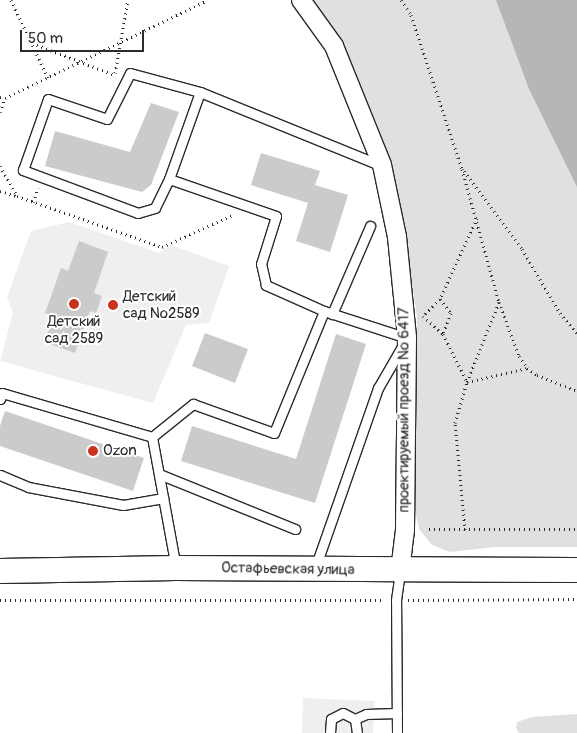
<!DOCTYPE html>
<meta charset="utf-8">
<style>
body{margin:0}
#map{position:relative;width:577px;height:733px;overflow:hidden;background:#fff;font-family:Pangolin,sans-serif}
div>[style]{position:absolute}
.built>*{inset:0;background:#efefef}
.green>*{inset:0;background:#e0e0e0}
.water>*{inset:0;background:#b6b6b6}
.building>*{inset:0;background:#cbcbcb}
.path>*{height:3px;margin-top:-1.5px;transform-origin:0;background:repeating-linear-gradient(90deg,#2b2b2b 0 1px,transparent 0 5px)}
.roads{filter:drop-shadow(1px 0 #2b2b2b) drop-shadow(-1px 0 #2b2b2b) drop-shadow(0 1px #2b2b2b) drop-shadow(0 -1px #2b2b2b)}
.lane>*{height:9px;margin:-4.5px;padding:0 4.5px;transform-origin:4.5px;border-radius:4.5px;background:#fff}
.street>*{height:18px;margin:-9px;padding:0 9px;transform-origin:9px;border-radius:9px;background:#fff}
.secondary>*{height:24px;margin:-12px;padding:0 12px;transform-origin:12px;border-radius:12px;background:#fff}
.dots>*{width:14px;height:14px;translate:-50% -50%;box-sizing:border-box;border:2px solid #fff;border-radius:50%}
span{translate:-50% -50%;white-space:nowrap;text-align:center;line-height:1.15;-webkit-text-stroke:4px #fff;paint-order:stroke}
.poi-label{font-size:15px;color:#2b2b2b}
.left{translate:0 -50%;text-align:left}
.street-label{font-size:15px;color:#2b2b2b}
.scale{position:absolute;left:20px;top:30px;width:124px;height:22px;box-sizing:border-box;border:2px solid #2b2b2b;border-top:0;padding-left:6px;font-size:15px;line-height:18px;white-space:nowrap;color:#2b2b2b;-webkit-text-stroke:4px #fff;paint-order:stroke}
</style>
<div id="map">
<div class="built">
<div style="clip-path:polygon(69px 222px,159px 253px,171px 245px,229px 266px,209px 323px,186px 325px,153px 403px,0 361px,13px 313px,7px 297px,31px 231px)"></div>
<div style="clip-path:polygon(303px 698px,375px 701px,373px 733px,302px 733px)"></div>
</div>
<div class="green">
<div style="clip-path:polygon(310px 0,577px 0,577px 547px,495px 547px,450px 552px,432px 545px,419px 529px,415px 510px,417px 317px,399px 196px,381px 134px,344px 49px)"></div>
<div style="clip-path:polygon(577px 714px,577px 733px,519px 733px,516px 728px,517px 722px,532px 717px)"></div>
</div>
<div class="water">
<div style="clip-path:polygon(496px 0,577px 0,577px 187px,529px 89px)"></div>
</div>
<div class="building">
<div style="clip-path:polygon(151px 103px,179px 112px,151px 185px,142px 192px,45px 166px,55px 131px,130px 152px)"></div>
<div style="clip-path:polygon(261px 153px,320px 171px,315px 185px,348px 195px,330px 252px,296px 241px,308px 203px,251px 185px)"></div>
<div style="clip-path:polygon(79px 241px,108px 252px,94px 293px,102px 296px,96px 313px,90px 311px,75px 353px,44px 342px,54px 316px,45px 313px,61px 268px,68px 271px)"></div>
<div style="clip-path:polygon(205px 333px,248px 349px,235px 383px,192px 366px)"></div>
<div style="clip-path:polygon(336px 334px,366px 344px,315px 503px,181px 461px,192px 426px,296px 459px)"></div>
<div style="clip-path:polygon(5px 411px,144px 458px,133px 491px,0 446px,0 426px)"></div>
</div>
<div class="path">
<div style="left:11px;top:0;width:86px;rotate:64.6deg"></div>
<div style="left:401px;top:0;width:18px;rotate:56deg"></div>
<div style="left:411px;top:15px;width:162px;rotate:71.7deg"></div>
<div style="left:462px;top:169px;width:138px;rotate:74.5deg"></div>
<div style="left:499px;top:302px;width:58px;rotate:69.7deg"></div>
<div style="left:519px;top:356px;width:14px;rotate:56deg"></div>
<div style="left:527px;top:368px;width:12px;rotate:35deg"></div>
<div style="left:537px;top:375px;width:43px;rotate:21.8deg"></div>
<div style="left:32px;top:43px;width:89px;rotate:21.1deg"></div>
<div style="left:115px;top:73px;width:74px;rotate:-79.9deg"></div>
<div style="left:0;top:97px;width:5px;rotate:11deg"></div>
<div style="left:5px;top:98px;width:225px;rotate:-25.8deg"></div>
<div style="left:0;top:112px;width:15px;rotate:-70deg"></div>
<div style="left:0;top:166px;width:34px;rotate:60deg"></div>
<div style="left:17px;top:196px;width:154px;rotate:19.4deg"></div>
<div style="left:162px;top:247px;width:78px;rotate:-24.3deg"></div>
<div style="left:464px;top:171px;width:97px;rotate:53.4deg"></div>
<div style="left:522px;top:249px;width:74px;rotate:59.3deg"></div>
<div style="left:560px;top:313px;width:26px;rotate:50deg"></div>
<div style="left:0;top:191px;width:17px;rotate:17deg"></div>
<div style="left:33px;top:202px;width:15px;rotate:-70deg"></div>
<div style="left:477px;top:218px;width:89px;rotate:114.6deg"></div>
<div style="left:440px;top:299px;width:24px;rotate:135deg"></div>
<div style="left:423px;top:316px;width:27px;rotate:42deg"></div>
<div style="left:443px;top:334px;width:54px;rotate:63.4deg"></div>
<div style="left:467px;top:382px;width:62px;rotate:-13.1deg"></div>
<div style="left:440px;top:299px;width:18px;rotate:52deg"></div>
<div style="left:451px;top:313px;width:22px;rotate:111deg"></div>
<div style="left:429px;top:529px;width:148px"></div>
<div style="left:465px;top:530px;width:107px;rotate:-95.3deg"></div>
<div style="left:455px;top:423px;width:43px;rotate:-73.7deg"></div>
<div style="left:467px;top:382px;width:86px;rotate:-68.2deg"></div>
<div style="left:0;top:600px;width:384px"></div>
<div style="left:408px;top:600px;width:169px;rotate:-0.3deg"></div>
</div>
<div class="roads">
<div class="lane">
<div style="left:169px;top:179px;width:32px;rotate:116deg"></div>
<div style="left:155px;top:208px;width:18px;rotate:164deg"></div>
<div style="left:138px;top:213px;width:123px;rotate:-159.5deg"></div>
<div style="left:23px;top:170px;width:75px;rotate:-70.6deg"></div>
<div style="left:48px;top:99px;width:62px;rotate:18.7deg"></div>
<div style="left:107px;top:119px;width:51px;rotate:-63.4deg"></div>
<div style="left:130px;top:73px;width:73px;rotate:15.2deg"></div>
<div style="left:324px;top:311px;width:64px;rotate:-155.9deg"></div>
<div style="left:266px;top:285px;width:22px;rotate:-103deg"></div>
<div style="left:261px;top:264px;width:50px;rotate:-72.6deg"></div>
<div style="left:276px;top:216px;width:113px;rotate:-160.9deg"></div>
<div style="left:169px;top:179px;width:92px;rotate:-70.4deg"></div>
<div style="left:200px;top:92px;width:194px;rotate:22.1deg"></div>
<div style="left:332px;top:314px;width:96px;rotate:-66.6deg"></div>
<div style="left:0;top:399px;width:6px;rotate:-72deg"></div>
<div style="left:2px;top:393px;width:156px;rotate:16.3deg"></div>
<div style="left:152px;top:437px;width:133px;rotate:79.6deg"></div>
<div style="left:152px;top:437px;width:53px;rotate:-38.8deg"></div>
<div style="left:193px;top:404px;width:86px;rotate:19.7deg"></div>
<div style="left:274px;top:433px;width:132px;rotate:-67.7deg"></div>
<div style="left:324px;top:311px;width:87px;rotate:18deg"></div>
<div style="left:407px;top:338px;width:58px;rotate:120.1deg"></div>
<div style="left:378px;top:388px;width:191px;rotate:109.3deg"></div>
<div style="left:159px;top:474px;width:147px;rotate:22deg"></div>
<div style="left:0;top:475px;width:30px;rotate:23deg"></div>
<div style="left:28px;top:487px;width:97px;rotate:10.7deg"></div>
<div style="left:123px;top:505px;width:41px;rotate:-9.9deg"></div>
<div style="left:355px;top:719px;width:12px;rotate:-24deg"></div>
<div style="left:366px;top:714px;width:31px;rotate:-2deg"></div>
<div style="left:330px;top:733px;width:14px;rotate:-86deg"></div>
<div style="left:331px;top:719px;width:13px;rotate:-27deg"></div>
<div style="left:343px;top:713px;width:13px;rotate:27deg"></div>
<div style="left:355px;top:719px;width:14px;rotate:82deg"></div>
<div style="left:397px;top:733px;width:133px;rotate:-90.4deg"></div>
<div style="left:396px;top:600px;width:29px;rotate:-82deg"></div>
</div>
<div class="street">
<div style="left:301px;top:0;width:57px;rotate:54.3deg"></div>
<div style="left:334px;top:46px;width:128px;rotate:68deg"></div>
<div style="left:382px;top:165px;width:74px;rotate:78.2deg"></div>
<div style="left:397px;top:237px;width:101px;rotate:84.3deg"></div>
<div style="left:407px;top:338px;width:192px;rotate:90.6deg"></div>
<div style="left:405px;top:530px;width:41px;rotate:97deg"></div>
</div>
<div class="secondary">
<div style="left:0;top:571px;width:176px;rotate:-1deg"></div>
<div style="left:176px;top:568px;width:401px;rotate:0.3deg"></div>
</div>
</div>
<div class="dots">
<div style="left:74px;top:304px;background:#c8321e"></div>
<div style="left:113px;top:305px;background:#c8321e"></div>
<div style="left:93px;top:451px;background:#c8321e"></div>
</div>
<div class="poi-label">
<span class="left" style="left:123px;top:305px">Детский<br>сад №2589</span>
<span style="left:74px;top:330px">Детский<br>сад 2589</span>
<span class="left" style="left:103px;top:451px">Ozon</span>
</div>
<div class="street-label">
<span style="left:404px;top:410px;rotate:-90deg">проектируемый проезд № 6417</span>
<span style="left:288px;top:569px;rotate:1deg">Остафьевская улица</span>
</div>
<div class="scale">50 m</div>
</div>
